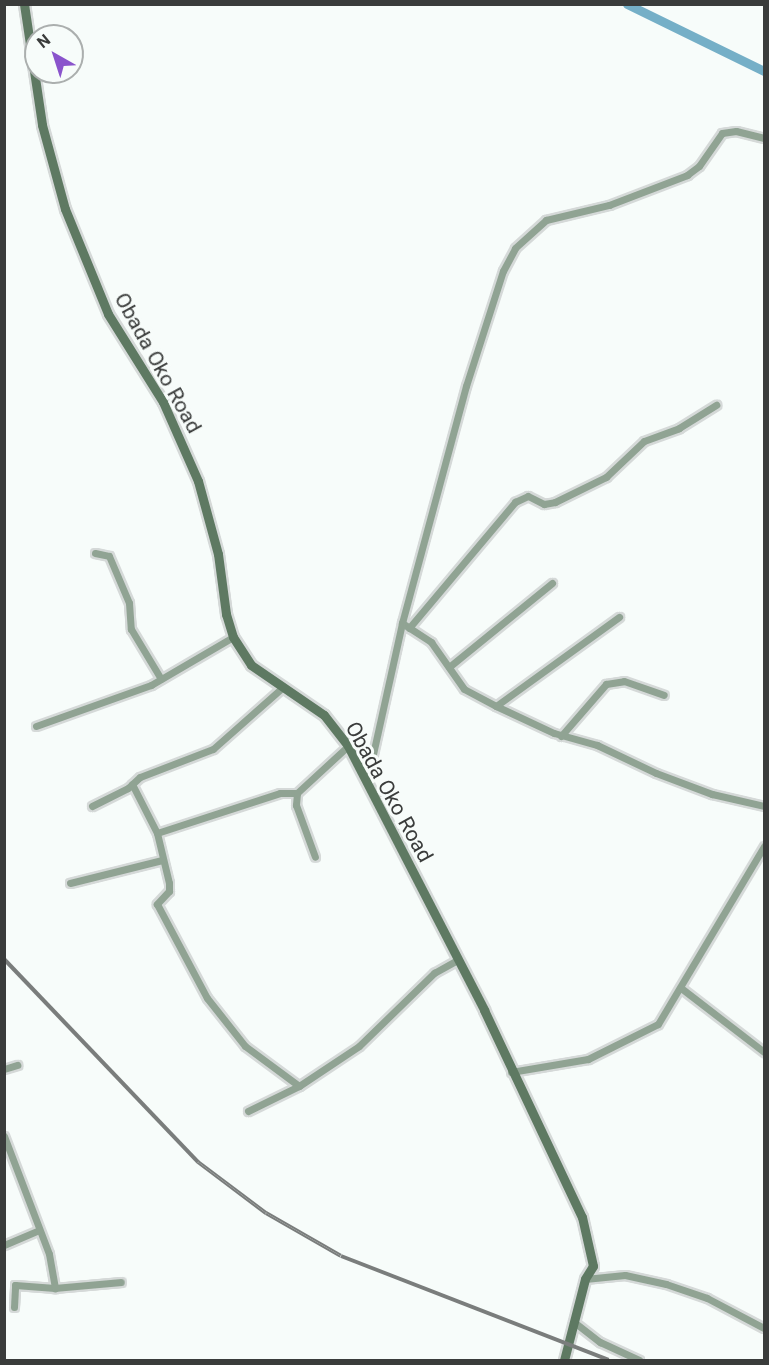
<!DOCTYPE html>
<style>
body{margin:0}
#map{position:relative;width:769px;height:1365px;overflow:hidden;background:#f7fcfa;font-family:Roboto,sans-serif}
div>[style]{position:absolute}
.river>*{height:9px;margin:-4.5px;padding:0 4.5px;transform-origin:4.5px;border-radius:4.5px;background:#75afc7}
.roads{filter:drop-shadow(2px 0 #d5d9d8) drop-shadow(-2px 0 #d5d9d8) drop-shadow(0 2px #d5d9d8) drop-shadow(0 -2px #d5d9d8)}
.minor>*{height:7px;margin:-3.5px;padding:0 3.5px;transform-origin:3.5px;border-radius:3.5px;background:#90a393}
.secondary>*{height:9px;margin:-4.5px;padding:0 4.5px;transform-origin:4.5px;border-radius:4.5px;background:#5e7962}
.rail>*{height:4px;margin-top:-2px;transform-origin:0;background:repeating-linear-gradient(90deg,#f7fcfa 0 4.5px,#7a7d7c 0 9px);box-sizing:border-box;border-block:2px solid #7a7d7c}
span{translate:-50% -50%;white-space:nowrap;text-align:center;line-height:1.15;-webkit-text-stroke:6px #f7fcfa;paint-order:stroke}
.street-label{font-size:21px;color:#3a3c3b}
.frame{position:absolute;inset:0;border:6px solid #3a3c3b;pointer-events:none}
.north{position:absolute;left:24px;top:24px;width:60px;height:60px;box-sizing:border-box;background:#f7fcfa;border:2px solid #abafae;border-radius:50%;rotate:321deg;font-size:16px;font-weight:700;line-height:24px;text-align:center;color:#3a3c3b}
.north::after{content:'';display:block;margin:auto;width:21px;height:27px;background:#8a54cc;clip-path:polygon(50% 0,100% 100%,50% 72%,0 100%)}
</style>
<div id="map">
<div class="river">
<div style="left:627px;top:4px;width:153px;rotate:26.1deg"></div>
</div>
<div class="roads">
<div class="minor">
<div style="left:95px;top:553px;width:14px;rotate:12deg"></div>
<div style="left:109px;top:556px;width:51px;rotate:66.9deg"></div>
<div style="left:129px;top:603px;width:26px;rotate:86deg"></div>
<div style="left:131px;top:629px;width:58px;rotate:59deg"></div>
<div style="left:402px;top:623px;width:35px;rotate:33deg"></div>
<div style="left:431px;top:642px;width:57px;rotate:54.9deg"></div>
<div style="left:464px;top:689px;width:36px;rotate:28deg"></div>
<div style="left:496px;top:706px;width:64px;rotate:25deg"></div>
<div style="left:554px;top:733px;width:45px;rotate:15.6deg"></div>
<div style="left:597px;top:745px;width:65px;rotate:25.4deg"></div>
<div style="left:656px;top:773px;width:60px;rotate:20.6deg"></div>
<div style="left:712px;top:794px;width:53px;rotate:13deg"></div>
<div style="left:409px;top:628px;width:165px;rotate:-49.9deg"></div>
<div style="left:515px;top:502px;width:14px;rotate:-25deg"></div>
<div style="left:528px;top:496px;width:18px;rotate:27deg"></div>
<div style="left:544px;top:504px;width:11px;rotate:-10deg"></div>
<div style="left:555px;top:502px;width:57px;rotate:-26.1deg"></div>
<div style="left:606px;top:477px;width:52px;rotate:-43.5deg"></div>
<div style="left:644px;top:441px;width:37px;rotate:-20deg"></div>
<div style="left:679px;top:428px;width:44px;rotate:-31.9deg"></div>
<div style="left:449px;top:667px;width:133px;rotate:-39.2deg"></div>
<div style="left:496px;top:706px;width:152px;rotate:-35.9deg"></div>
<div style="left:36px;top:726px;width:122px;rotate:-19.6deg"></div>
<div style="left:151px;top:685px;width:95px;rotate:-30.3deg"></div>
<div style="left:561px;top:736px;width:69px;rotate:-49.1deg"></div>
<div style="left:606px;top:684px;width:18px;rotate:-9deg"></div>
<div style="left:624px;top:681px;width:42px;rotate:19.3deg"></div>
<div style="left:367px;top:781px;width:162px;rotate:-77.5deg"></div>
<div style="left:402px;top:623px;width:245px;rotate:-74.9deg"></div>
<div style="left:466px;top:386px;width:121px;rotate:-72.2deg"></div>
<div style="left:503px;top:271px;width:26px;rotate:-62deg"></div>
<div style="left:515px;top:248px;width:42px;rotate:-42.1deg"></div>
<div style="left:546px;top:220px;width:65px;rotate:-13.4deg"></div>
<div style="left:609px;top:205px;width:84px;rotate:-21deg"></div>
<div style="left:687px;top:175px;width:15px;rotate:-37deg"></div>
<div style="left:699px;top:166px;width:40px;rotate:-55.1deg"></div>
<div style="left:722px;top:133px;width:14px;rotate:-8deg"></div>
<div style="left:736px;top:131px;width:29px;rotate:14deg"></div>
<div style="left:132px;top:784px;width:55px;rotate:63deg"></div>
<div style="left:157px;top:833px;width:51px;rotate:76.5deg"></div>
<div style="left:169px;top:883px;width:8px;rotate:90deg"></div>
<div style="left:169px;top:891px;width:18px;rotate:133deg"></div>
<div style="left:157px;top:904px;width:106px;rotate:62deg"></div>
<div style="left:207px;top:998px;width:61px;rotate:51.6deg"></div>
<div style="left:245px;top:1046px;width:67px;rotate:36.5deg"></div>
<div style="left:297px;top:793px;width:12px;rotate:95deg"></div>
<div style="left:296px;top:805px;width:55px;rotate:69.9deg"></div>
<div style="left:92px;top:806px;width:40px;rotate:-26.6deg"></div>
<div style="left:128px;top:788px;width:16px;rotate:-43deg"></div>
<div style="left:140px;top:777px;width:78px;rotate:-21deg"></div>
<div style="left:213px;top:749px;width:94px;rotate:-41.5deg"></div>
<div style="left:157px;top:833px;width:129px;rotate:-18deg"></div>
<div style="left:280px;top:793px;width:17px"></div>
<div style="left:297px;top:793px;width:69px;rotate:-42.7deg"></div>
<div style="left:70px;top:883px;width:95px;rotate:-14deg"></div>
<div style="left:681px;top:988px;width:105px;rotate:37.6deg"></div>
<div style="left:4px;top:1069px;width:14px;rotate:-17deg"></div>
<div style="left:511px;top:1072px;width:78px;rotate:-9.6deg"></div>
<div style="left:588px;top:1059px;width:78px;rotate:-26.6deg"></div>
<div style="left:658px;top:1024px;width:207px;rotate:-59.2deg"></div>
<div style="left:248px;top:1111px;width:57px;rotate:-26.1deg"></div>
<div style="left:299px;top:1086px;width:72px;rotate:-33.7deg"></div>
<div style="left:359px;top:1046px;width:105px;rotate:-44.2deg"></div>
<div style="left:434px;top:973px;width:26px;rotate:-29deg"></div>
<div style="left:4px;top:1136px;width:126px;rotate:69.1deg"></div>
<div style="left:49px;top:1254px;width:35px;rotate:80deg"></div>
<div style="left:4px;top:1245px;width:38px;rotate:-23deg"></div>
<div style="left:585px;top:1279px;width:40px;rotate:-5.7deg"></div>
<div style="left:625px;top:1275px;width:42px;rotate:12.4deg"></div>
<div style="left:666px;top:1284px;width:43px;rotate:18.9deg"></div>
<div style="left:707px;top:1298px;width:64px;rotate:27.8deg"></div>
<div style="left:14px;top:1307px;width:22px;rotate:-87deg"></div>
<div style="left:15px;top:1285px;width:40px;rotate:4.3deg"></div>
<div style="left:55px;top:1288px;width:66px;rotate:-5.2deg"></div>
<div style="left:574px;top:1322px;width:33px;rotate:38deg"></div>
<div style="left:600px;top:1342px;width:43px;rotate:24.8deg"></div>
</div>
<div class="secondary">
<div style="left:24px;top:4px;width:122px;rotate:81.5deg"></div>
<div style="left:42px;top:125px;width:87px;rotate:74.7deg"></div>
<div style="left:65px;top:209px;width:113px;rotate:67.7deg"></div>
<div style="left:108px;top:314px;width:104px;rotate:58deg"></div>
<div style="left:163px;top:402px;width:86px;rotate:66.1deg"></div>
<div style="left:198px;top:481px;width:76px;rotate:74.7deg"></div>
<div style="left:218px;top:554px;width:61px;rotate:82.4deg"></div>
<div style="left:226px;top:614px;width:24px;rotate:73deg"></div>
<div style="left:233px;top:637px;width:33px;rotate:57deg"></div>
<div style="left:251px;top:665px;width:88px;rotate:34.4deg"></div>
<div style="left:324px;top:715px;width:39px;rotate:52deg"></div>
<div style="left:348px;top:746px;width:297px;rotate:62.7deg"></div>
<div style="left:484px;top:1010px;width:229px;rotate:64.7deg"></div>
<div style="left:582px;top:1217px;width:50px;rotate:77.3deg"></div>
<div style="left:593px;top:1266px;width:15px;rotate:122deg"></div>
<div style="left:585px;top:1279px;width:84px;rotate:104.5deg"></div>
</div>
</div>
<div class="rail">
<div style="left:4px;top:959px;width:281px;rotate:46.3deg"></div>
<div style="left:198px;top:1162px;width:85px;rotate:36.9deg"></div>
<div style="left:266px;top:1213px;width:86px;rotate:29.8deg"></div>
<div style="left:341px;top:1256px;width:287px;rotate:21.2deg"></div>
</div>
<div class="street-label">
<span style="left:158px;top:363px;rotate:61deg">Obada Oko Road</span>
<span style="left:389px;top:792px;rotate:61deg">Obada Oko Road</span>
</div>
<div class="frame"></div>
<div class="north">N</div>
</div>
